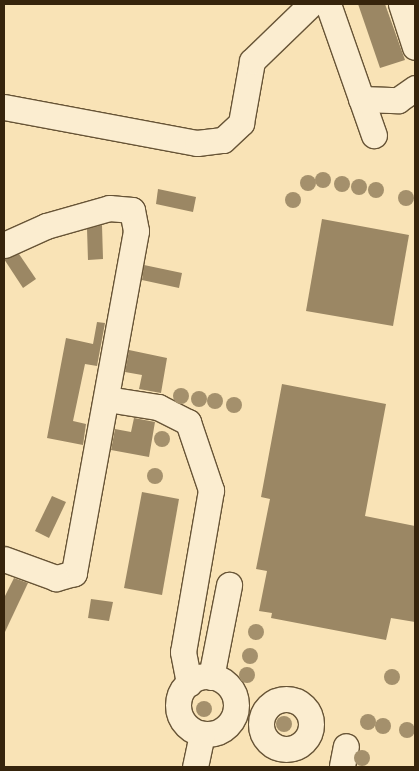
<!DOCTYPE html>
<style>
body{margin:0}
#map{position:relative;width:419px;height:771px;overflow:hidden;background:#f9e3b6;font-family:"Libre Caslon Text",serif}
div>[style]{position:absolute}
.building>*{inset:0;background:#9b8764}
.roads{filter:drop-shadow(1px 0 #675436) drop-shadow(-1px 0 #675436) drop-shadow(0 1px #675436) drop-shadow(0 -1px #675436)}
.minor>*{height:25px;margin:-12.5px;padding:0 12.5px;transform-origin:12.5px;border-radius:12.5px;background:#fbedd0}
.minor>.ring{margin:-12.5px;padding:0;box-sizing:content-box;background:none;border:25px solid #fbedd0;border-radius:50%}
.trees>*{width:16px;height:16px;margin:-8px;border-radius:50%;background:#a4906c}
span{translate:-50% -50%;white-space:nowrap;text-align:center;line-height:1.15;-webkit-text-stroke:5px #fbedd0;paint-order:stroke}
.frame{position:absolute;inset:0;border:5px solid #36240c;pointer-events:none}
</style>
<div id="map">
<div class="building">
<div style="clip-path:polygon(358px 4px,385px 4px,405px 60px,380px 68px)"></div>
<div style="clip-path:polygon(158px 189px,196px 197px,193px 212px,156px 204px)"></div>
<div style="clip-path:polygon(322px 219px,409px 235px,393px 326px,306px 311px)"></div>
<div style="clip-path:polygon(102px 225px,103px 259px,88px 260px,87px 229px)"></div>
<div style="clip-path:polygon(19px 254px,36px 279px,23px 288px,4px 259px)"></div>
<div style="clip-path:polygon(144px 265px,182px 273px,179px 288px,142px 280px)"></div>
<div style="clip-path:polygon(97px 322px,105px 323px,97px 366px,85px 364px,73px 421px,86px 424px,83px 445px,47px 438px,66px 338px,93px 344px)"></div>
<div style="clip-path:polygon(129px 350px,167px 358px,161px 393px,139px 389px,142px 375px,125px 372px)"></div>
<div style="clip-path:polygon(282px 384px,386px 404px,365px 516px,415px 526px,415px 622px,391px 618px,386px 640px,271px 618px,272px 613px,259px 611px,267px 571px,256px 569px,270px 499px,261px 497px)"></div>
<div style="clip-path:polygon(134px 418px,155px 422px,149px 457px,111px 450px,115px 429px,131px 432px)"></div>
<div style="clip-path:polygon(142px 492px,179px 499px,162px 595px,124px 588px)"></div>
<div style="clip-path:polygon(52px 496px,66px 502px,49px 538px,35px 531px)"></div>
<div style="clip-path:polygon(14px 578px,28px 583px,4px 634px,4px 598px)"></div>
<div style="clip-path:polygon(91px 599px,113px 602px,109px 621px,88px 618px)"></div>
</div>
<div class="roads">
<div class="minor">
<div style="left:328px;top:4px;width:139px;rotate:70.7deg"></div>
<div style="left:401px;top:4px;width:45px;rotate:72deg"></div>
<div style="left:361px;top:99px;width:37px;rotate:2deg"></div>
<div style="left:398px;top:100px;width:21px;rotate:-35deg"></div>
<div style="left:4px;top:107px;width:196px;rotate:10.6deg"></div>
<div style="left:197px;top:143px;width:26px;rotate:-7deg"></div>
<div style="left:223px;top:140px;width:25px;rotate:-43deg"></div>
<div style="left:241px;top:123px;width:63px;rotate:-79.9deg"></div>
<div style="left:252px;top:61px;width:82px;rotate:-44deg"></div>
<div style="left:4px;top:245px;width:46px;rotate:-24.3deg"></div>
<div style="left:46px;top:226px;width:66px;rotate:-15.9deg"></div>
<div style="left:109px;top:208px;width:23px;rotate:5deg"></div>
<div style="left:132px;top:210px;width:21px;rotate:79deg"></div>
<div style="left:136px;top:231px;width:348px;rotate:100.3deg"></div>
<div style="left:74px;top:573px;width:19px;rotate:164deg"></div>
<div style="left:56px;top:578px;width:55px;rotate:-159.9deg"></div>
<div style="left:107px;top:399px;width:52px;rotate:8.9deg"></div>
<div style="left:158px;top:407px;width:34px;rotate:27deg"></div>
<div style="left:188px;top:422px;width:72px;rotate:71.3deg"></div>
<div style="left:211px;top:490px;width:164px;rotate:99.8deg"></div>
<div style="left:183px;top:652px;width:32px;rotate:79deg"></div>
<div class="ring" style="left:178px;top:676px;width:33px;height:33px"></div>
<div style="left:211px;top:677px;width:94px;rotate:-78.9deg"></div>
<div class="ring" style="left:261px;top:699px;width:25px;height:25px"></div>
<div style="left:342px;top:766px;width:20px;rotate:-79deg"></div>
<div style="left:195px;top:767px;width:34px;rotate:-78deg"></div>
</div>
</div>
<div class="trees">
<div style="left:323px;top:180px"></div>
<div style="left:308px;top:183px"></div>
<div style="left:342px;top:184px"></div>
<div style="left:359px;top:187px"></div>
<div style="left:376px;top:190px"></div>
<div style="left:406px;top:198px"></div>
<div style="left:293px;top:200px"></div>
<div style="left:181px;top:396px"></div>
<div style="left:199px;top:399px"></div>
<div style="left:215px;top:401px"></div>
<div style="left:234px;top:405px"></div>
<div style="left:162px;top:439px"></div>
<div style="left:155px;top:476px"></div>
<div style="left:256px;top:632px"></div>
<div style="left:250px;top:656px"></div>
<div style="left:247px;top:675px"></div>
<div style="left:392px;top:677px"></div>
<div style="left:204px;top:709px"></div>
<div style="left:368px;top:722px"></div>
<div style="left:284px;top:724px"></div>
<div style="left:383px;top:726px"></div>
<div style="left:407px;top:730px"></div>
<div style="left:362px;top:758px"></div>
</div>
<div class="frame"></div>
</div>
